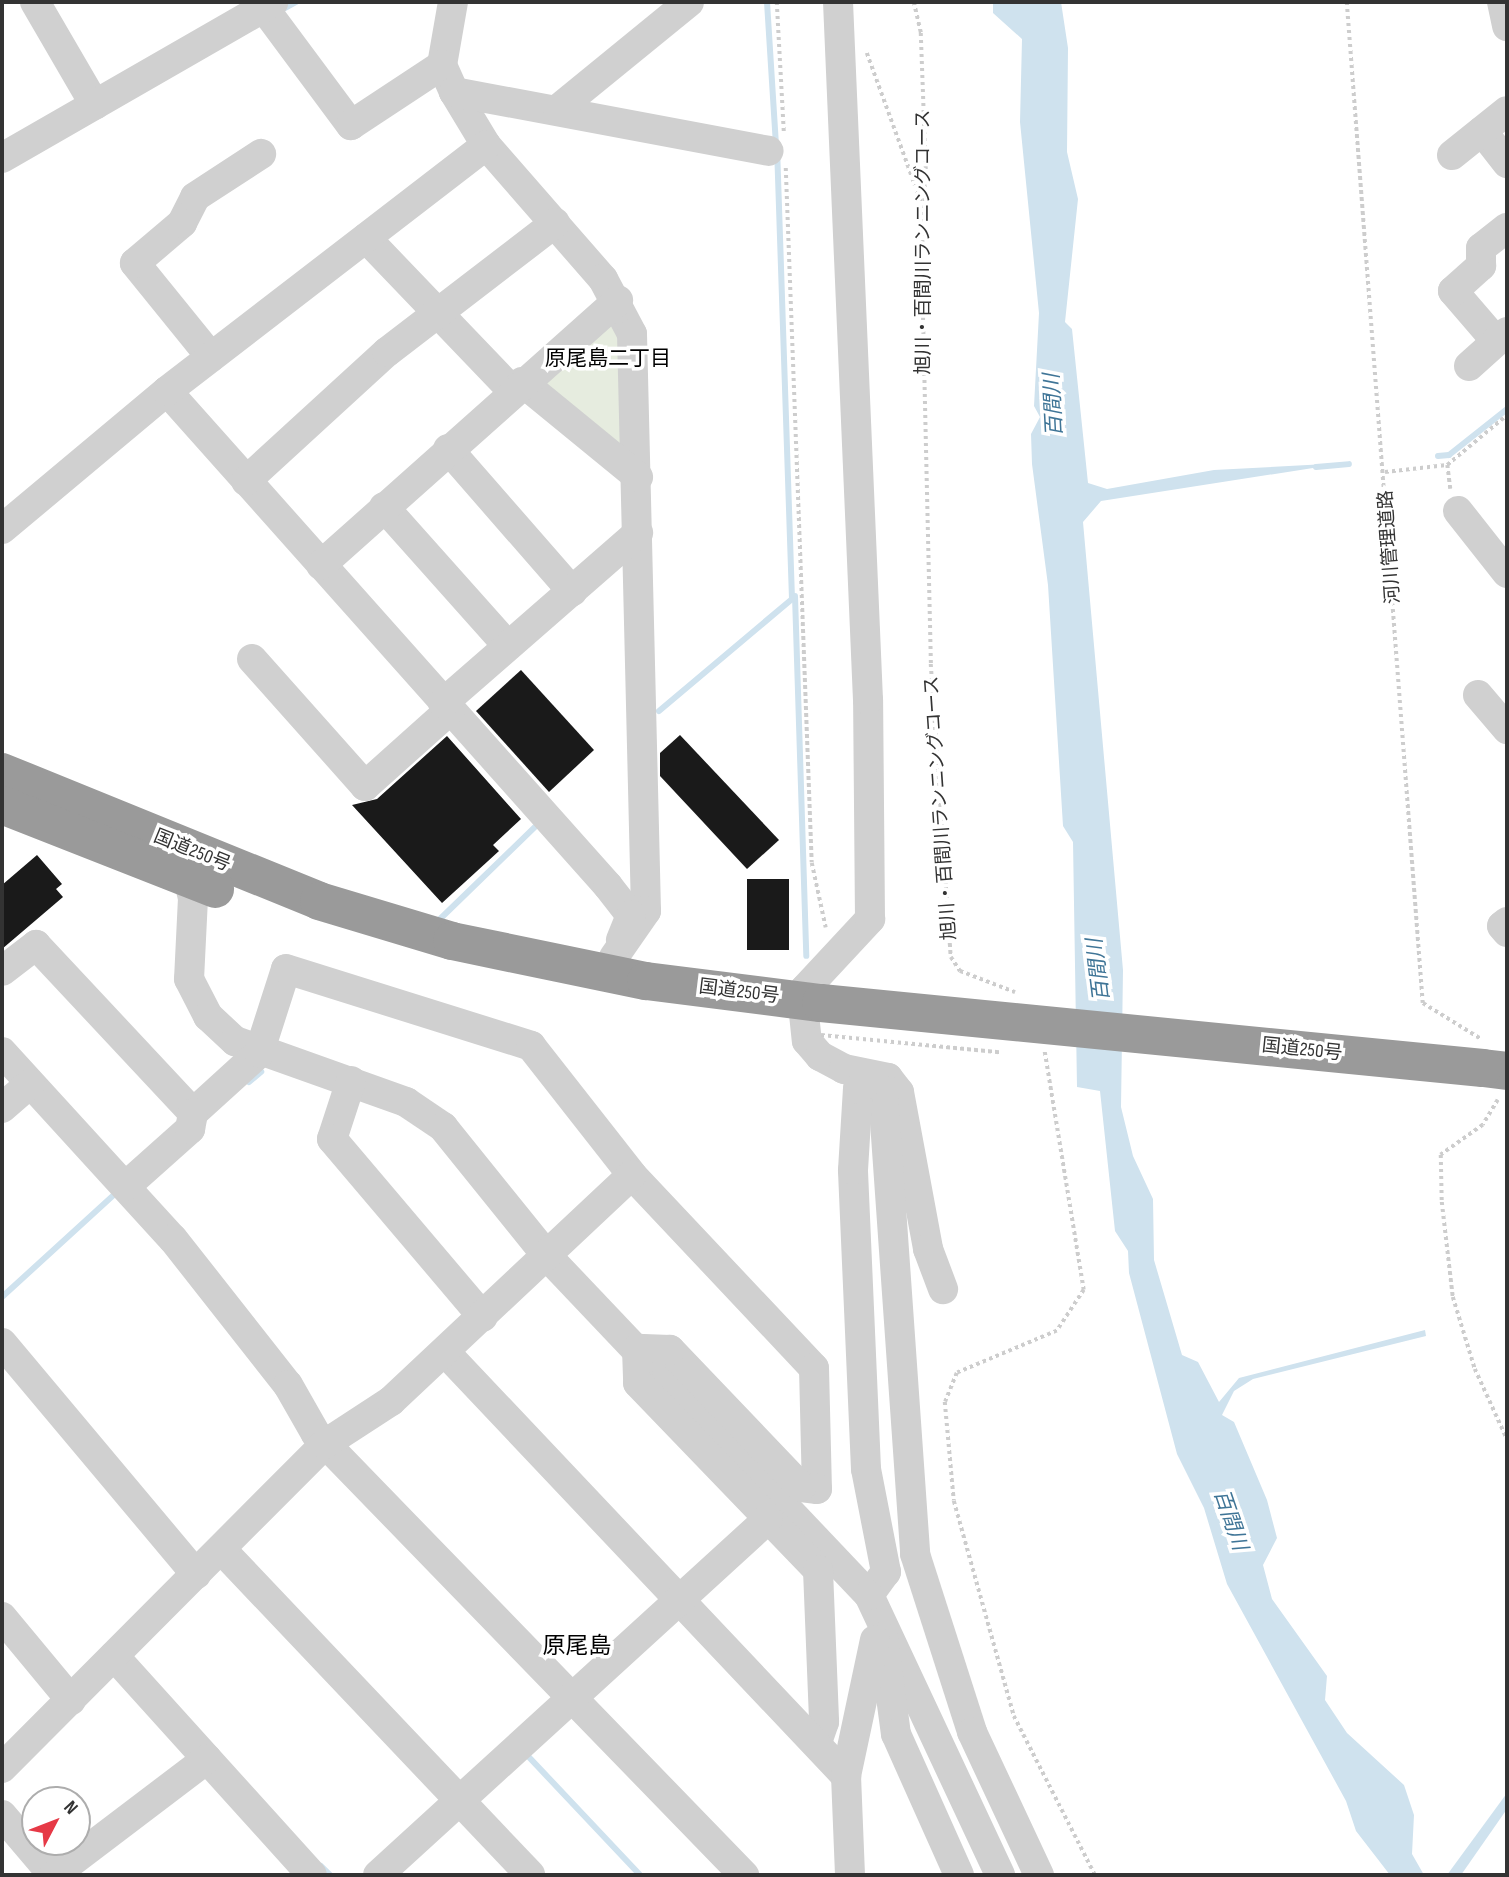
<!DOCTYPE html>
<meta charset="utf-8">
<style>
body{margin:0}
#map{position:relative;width:1509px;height:1877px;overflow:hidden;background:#fff;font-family:"Sofia Sans Condensed","Noto Sans JP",sans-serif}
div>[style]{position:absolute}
.green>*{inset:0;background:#e6ecdf}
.water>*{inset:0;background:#cfe2ee}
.stream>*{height:6px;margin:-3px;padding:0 3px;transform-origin:3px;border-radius:3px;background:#cfe2ee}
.building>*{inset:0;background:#1a1a1a}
.path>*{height:3.5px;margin-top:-1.75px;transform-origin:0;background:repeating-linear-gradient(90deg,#cdcdcd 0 3.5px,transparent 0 7px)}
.minor>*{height:30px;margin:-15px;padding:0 15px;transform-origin:15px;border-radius:15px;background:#d0d0d0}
.highway>*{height:38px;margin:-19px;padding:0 19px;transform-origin:19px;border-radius:19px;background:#9a9a9a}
.path-bridge>*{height:3.5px;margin-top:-1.75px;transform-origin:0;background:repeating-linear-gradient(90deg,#cdcdcd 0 3.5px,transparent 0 7px)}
.highway-bridge>*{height:38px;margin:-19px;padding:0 19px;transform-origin:19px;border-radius:19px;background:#9a9a9a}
span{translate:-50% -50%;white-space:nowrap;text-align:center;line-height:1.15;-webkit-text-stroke:7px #fff;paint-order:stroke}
.street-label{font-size:19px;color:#333}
.neighbourhood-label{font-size:21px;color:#000}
.water-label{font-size:21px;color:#3f7597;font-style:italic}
.quarter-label{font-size:23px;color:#000}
.frame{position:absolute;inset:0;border:4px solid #333;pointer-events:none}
.north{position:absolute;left:21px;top:1786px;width:70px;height:70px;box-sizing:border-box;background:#fff;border:2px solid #adadad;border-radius:50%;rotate:48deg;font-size:19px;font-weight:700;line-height:28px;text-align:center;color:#333}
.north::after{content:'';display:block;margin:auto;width:24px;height:32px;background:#e63946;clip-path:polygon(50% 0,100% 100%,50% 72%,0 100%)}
</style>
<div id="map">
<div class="green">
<div style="clip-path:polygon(615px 311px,628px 450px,541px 388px)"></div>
</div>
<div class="water">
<div style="clip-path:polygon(993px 2px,1061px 2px,1068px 48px,1067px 152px,1078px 199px,1065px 322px,1072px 329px,1088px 483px,1107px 489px,1214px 470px,1345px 463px,1101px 501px,1083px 522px,1123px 970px,1121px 1107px,1133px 1156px,1153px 1199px,1154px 1260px,1182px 1355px,1198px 1362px,1219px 1402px,1239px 1378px,1425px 1330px,1426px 1336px,1253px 1379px,1234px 1391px,1222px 1415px,1234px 1422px,1267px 1500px,1277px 1538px,1263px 1565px,1272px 1599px,1327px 1676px,1325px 1700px,1347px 1733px,1404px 1785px,1414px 1815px,1412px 1854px,1424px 1875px,1390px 1875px,1356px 1831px,1346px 1801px,1227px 1584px,1204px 1508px,1177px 1454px,1129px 1273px,1128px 1251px,1115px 1231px,1100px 1091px,1077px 1087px,1073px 842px,1063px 826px,1048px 585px,1032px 464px,1031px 434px,1040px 417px,1034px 406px,1039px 313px,1020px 122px,1022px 39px,993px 13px)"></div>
<div style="clip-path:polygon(1507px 1793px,1507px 1809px,1461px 1875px,1447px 1875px)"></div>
</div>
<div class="stream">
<div style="left:767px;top:2px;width:143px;rotate:86.4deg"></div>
<div style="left:283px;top:9px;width:15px;rotate:-28deg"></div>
<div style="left:1438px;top:456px;width:11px;rotate:-5deg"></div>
<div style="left:1449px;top:455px;width:74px;rotate:-38.4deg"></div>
<div style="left:1316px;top:467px;width:33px;rotate:-5deg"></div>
<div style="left:795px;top:596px;width:360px;rotate:88.2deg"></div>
<div style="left:659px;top:711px;width:174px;rotate:-40.1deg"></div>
<div style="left:792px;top:599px;width:443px;rotate:-91.9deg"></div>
<div style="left:440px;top:919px;width:138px;rotate:-44.1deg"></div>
<div style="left:249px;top:1082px;width:16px;rotate:-40deg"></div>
<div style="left:2px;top:1297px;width:157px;rotate:-42.4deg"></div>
<div style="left:526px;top:1754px;width:166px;rotate:46.7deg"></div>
<div style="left:321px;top:1866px;width:13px;rotate:45deg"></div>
</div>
<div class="building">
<div style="clip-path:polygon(521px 670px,594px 750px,549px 792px,476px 711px)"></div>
<div style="clip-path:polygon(680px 735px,779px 840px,747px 869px,660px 776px,660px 753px)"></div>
<div style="clip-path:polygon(447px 736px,521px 819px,493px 845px,499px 851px,442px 903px,352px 805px,377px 799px)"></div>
<div style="clip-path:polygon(37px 855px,62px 884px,56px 889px,63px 897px,2px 949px,2px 885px)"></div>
<div style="clip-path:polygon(747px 879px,789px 879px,789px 950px,747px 950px)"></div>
</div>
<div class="path">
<div style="left:777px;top:2px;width:130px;rotate:86.9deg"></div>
<div style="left:914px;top:2px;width:32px;rotate:77deg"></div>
<div style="left:921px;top:33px;width:137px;rotate:87.9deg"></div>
<div style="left:926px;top:170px;width:91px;rotate:92.5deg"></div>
<div style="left:922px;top:261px;width:403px;rotate:88.7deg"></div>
<div style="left:931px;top:664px;width:294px;rotate:86.1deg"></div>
<div style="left:951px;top:957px;width:17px;rotate:57deg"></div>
<div style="left:960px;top:971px;width:59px;rotate:20.9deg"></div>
<div style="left:1347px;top:2px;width:1004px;rotate:85.66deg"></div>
<div style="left:1423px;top:1003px;width:68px;rotate:31.8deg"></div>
<div style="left:867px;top:53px;width:167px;rotate:70deg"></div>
<div style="left:786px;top:168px;width:695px;rotate:87.86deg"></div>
<div style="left:812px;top:863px;width:66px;rotate:77.8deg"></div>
<div style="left:1385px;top:472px;width:62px;rotate:-6.4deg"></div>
<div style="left:1450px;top:489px;width:24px;rotate:-97deg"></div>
<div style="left:1447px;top:465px;width:78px;rotate:-39.8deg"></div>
<div style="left:1045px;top:1052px;width:241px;rotate:80.7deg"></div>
<div style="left:1084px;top:1290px;width:49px;rotate:123.4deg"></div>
<div style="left:1057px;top:1331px;width:108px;rotate:157.2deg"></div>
<div style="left:957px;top:1373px;width:31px;rotate:112deg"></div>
<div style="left:945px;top:1402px;width:99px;rotate:84.8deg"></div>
<div style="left:954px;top:1501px;width:223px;rotate:74.4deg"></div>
<div style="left:1014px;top:1716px;width:178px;rotate:63deg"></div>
<div style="left:1498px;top:1100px;width:29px;rotate:121deg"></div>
<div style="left:1483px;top:1125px;width:52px;rotate:144.5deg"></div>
<div style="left:1441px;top:1155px;width:47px;rotate:88.8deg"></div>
<div style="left:1442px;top:1202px;width:96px;rotate:83.4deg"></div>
<div style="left:1453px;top:1297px;width:75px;rotate:73deg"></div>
<div style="left:1475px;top:1369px;width:77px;rotate:65.4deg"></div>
</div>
<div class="minor">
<div style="left:35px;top:2px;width:119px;rotate:59.8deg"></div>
<div style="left:453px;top:2px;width:64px;rotate:99.9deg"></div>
<div style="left:442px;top:65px;width:30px;rotate:66deg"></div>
<div style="left:454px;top:92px;width:62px;rotate:58.9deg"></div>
<div style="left:486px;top:145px;width:178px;rotate:48.9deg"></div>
<div style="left:603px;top:279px;width:62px;rotate:62.2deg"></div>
<div style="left:632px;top:334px;width:577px;rotate:88.61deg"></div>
<div style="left:646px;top:911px;width:56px;rotate:124.8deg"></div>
<div style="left:1502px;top:2px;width:25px;rotate:78deg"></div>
<div style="left:264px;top:8px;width:146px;rotate:53.4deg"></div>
<div style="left:351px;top:125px;width:109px;rotate:-33.4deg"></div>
<div style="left:454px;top:92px;width:320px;rotate:10.6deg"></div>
<div style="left:558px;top:109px;width:169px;rotate:-39.2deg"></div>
<div style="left:1482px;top:131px;width:41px;rotate:52deg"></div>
<div style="left:1452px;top:155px;width:70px;rotate:-38.7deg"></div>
<div style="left:2px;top:158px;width:313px;rotate:-29.9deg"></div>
<div style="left:366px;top:238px;width:211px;rotate:46.2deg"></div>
<div style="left:1496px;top:341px;width:66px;rotate:-130.7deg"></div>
<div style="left:1453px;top:291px;width:38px;rotate:-42deg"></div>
<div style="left:1481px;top:266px;width:18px;rotate:-90deg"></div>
<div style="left:1481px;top:248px;width:33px;rotate:-38deg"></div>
<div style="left:211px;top:357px;width:121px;rotate:-129deg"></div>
<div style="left:135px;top:263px;width:62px;rotate:-40.4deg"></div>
<div style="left:182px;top:223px;width:29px;rotate:-63deg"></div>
<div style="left:195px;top:197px;width:79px;rotate:-33.1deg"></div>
<div style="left:1469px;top:366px;width:51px;rotate:-41.8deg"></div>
<div style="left:522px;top:382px;width:150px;rotate:39.3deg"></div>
<div style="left:167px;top:391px;width:663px;rotate:48.3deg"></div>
<div style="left:608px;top:886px;width:37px;rotate:52deg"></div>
<div style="left:631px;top:915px;width:27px;rotate:112deg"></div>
<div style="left:448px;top:449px;width:189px;rotate:48.9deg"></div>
<div style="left:246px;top:481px;width:191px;rotate:-42.5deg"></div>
<div style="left:387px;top:352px;width:212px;rotate:-37.5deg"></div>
<div style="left:384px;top:507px;width:186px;rotate:48.3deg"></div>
<div style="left:1458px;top:511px;width:79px;rotate:51.7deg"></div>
<div style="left:2px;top:529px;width:215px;rotate:-39.9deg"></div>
<div style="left:167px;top:391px;width:403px;rotate:-37.6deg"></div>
<div style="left:321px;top:565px;width:398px;rotate:-41.7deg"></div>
<div style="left:252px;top:659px;width:170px;rotate:48.3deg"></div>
<div style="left:365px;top:786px;width:114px;rotate:-41.8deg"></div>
<div style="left:1478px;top:695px;width:45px;rotate:49.5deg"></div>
<div style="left:443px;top:703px;width:259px;rotate:-41.1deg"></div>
<div style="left:188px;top:878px;width:21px;rotate:76deg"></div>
<div style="left:193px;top:898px;width:81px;rotate:92.8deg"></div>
<div style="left:189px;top:979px;width:42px;rotate:62.8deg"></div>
<div style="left:208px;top:1016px;width:37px;rotate:43deg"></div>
<div style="left:235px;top:1041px;width:182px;rotate:19.6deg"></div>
<div style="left:406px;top:1102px;width:45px;rotate:34deg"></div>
<div style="left:443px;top:1127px;width:167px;rotate:51.1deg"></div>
<div style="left:548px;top:1257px;width:466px;rotate:46.5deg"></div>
<div style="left:869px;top:1595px;width:309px;rotate:64.9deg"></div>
<div style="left:1507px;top:922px;width:6px;rotate:141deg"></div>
<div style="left:1502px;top:926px;width:8px;rotate:50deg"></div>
<div style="left:2px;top:971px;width:43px;rotate:-37.4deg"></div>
<div style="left:36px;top:945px;width:230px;rotate:46.9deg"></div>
<div style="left:193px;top:1113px;width:89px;rotate:-42.3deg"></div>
<div style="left:259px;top:1053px;width:88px;rotate:-72.2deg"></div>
<div style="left:286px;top:969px;width:257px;rotate:17.4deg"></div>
<div style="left:531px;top:1046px;width:164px;rotate:51.9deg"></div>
<div style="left:632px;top:1175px;width:265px;rotate:46.7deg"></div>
<div style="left:814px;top:1368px;width:121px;rotate:88.6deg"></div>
<div style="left:817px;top:1489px;width:16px;rotate:-173deg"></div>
<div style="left:801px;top:1487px;width:190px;rotate:-133.7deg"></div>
<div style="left:670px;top:1350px;width:33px;rotate:-178deg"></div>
<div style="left:637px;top:1349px;width:34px;rotate:88deg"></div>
<div style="left:638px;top:1383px;width:260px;rotate:46.1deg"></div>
<div style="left:818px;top:1570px;width:152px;rotate:87.7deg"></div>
<div style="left:824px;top:1722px;width:21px;rotate:109deg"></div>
<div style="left:804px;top:1000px;width:11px;rotate:-85deg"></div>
<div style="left:805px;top:989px;width:96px;rotate:-47.1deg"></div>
<div style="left:870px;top:919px;width:219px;rotate:-90.5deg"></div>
<div style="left:868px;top:700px;width:699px;rotate:-92.46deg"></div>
<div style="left:804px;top:1014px;width:27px;rotate:84deg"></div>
<div style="left:807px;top:1041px;width:20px;rotate:49deg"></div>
<div style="left:820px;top:1056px;width:27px;rotate:28deg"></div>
<div style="left:844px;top:1069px;width:45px;rotate:11.6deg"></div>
<div style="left:888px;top:1078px;width:18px;rotate:52deg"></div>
<div style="left:899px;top:1092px;width:160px;rotate:79.5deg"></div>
<div style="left:928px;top:1249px;width:43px;rotate:69.4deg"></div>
<div style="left:2px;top:1052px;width:253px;rotate:47.6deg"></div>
<div style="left:173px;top:1239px;width:186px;rotate:51.8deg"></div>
<div style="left:288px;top:1385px;width:56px;rotate:60.3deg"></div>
<div style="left:316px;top:1434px;width:615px;rotate:45.86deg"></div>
<div style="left:873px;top:1078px;width:18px;rotate:56deg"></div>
<div style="left:883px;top:1093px;width:462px;rotate:86deg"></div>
<div style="left:915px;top:1554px;width:187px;rotate:72.2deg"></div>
<div style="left:972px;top:1732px;width:158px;rotate:64.9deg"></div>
<div style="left:351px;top:1081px;width:61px;rotate:108.1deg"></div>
<div style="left:332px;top:1139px;width:233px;rotate:49.7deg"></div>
<div style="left:2px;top:1108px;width:37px;rotate:-41deg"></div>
<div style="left:126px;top:1186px;width:86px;rotate:-41.7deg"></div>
<div style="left:190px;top:1129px;width:16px;rotate:-79deg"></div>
<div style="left:2px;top:1343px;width:302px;rotate:50deg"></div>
<div style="left:445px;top:1352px;width:584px;rotate:46.6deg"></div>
<div style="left:221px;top:1549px;width:449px;rotate:46.5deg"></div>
<div style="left:869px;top:1595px;width:29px;rotate:-54deg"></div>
<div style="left:886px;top:1572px;width:105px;rotate:-101deg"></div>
<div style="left:866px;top:1469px;width:299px;rotate:-92.5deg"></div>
<div style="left:853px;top:1170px;width:81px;rotate:-86.5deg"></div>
<div style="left:858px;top:1089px;width:19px;rotate:-36deg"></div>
<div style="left:2px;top:1617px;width:108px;rotate:50.3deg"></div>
<div style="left:883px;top:1637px;width:98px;rotate:82.4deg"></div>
<div style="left:896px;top:1734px;width:154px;rotate:65.9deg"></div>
<div style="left:114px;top:1656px;width:295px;rotate:47.9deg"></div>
<div style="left:2px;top:1768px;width:457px;rotate:-45.1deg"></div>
<div style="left:325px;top:1444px;width:79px;rotate:-33.1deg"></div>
<div style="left:391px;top:1401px;width:330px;rotate:-43.2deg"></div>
<div style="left:2px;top:1815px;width:79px;rotate:49.6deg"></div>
<div style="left:54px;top:1875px;width:192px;rotate:-37.2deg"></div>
<div style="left:378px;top:1875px;width:528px;rotate:-42.39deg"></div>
<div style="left:850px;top:1875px;width:99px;rotate:-92.3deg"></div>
<div style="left:846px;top:1776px;width:139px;rotate:-78deg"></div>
</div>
<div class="highway">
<div style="left:2px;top:772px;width:342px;rotate:22.1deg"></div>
<div style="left:319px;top:901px;width:139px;rotate:16.7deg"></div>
<div style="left:452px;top:941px;width:198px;rotate:11.7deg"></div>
<div style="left:646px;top:981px;width:176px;rotate:7.2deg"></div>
<div style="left:2px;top:805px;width:229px;rotate:21.5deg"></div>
<div style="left:1483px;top:1068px;width:24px;rotate:7deg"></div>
</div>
<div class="path-bridge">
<div style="left:821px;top:1035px;width:179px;rotate:5.5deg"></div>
</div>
<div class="highway-bridge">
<div style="left:821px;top:1003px;width:665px;rotate:5.61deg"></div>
</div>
<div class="street-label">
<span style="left:924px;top:242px;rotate:-90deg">旭川・百間川ランニングコース</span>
<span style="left:1390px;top:547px;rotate:-94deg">河川管理道路</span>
<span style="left:941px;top:808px;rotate:-94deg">旭川・百間川ランニングコース</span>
<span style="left:192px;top:851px;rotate:22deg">国道250号</span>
<span style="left:739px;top:992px;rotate:7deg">国道250号</span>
<span style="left:1302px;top:1050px;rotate:6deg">国道250号</span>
</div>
<div class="neighbourhood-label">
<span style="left:608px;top:359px">原尾島二丁目</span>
</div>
<div class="water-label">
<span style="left:1054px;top:405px;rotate:-93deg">百間川</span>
<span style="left:1099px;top:970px;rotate:-97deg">百間川</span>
<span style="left:1230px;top:1520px;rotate:71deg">百間川</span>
</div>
<div class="quarter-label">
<span style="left:577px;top:1646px">原尾島</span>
</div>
<div class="frame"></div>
<div class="north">N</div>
</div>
